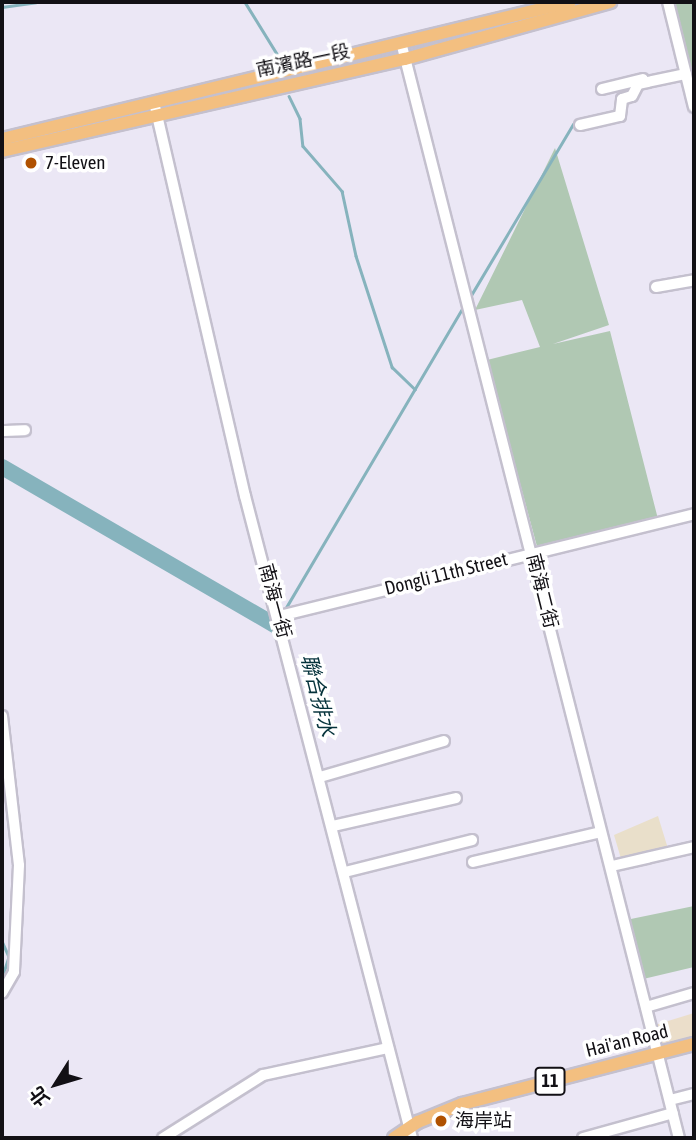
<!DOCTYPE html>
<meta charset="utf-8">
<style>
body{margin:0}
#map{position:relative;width:696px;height:1140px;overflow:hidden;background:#ebe7f5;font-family:"Asap Condensed","Noto Sans TC",sans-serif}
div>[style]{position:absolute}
.commercial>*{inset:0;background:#ebdeca}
.industrial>*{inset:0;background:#e9dfca}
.green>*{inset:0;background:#b0c8b3}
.stream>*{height:2.5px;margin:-1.25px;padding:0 1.25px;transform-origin:1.25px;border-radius:1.25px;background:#86b3bd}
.river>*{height:16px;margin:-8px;padding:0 8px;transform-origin:8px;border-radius:8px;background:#86b3bd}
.roads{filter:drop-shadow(2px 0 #c4c0ce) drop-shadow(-2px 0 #c4c0ce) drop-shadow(0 2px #c4c0ce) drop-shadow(0 -2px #c4c0ce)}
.minor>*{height:10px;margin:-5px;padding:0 5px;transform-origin:5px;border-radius:5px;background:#fff}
.major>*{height:12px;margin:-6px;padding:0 6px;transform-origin:6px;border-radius:6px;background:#f3bf80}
.dots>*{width:19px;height:19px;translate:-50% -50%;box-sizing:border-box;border:4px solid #fff;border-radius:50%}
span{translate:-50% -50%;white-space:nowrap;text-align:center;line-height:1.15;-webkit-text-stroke:7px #fff;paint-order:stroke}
.shield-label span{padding:2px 5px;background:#fff;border:2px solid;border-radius:5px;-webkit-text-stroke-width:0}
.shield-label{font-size:18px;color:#121015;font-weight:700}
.street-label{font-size:19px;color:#121015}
.poi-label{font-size:19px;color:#121015}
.left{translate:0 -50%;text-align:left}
.water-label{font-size:21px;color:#05323b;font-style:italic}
.frame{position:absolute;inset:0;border:4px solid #121015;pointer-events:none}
.north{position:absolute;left:21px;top:1049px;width:70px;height:70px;-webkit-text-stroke:5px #fff;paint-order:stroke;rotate:233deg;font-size:19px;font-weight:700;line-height:28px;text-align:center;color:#121015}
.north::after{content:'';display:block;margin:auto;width:24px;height:32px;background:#121015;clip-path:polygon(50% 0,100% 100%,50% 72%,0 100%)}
</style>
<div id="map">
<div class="commercial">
<div style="clip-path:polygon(694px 1013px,694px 1036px,659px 1044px,655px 1025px)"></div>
</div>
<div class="industrial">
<div style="clip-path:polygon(658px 816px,669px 852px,622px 862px,614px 835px)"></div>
</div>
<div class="green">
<div style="clip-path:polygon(674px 2px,694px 2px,692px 79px)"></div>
<div style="clip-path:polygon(555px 148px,609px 325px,553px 344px,610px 331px,658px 519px,539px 554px,487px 360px,540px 347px,522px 300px,475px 310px)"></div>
<div style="clip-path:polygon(694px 906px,694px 967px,639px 980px,626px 920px)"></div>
</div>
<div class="stream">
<div style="left:245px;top:2px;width:65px;rotate:58.3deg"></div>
<div style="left:2px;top:7px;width:34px;rotate:-8deg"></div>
<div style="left:289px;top:96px;width:25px;rotate:64deg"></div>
<div style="left:300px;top:119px;width:27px;rotate:84deg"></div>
<div style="left:303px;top:146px;width:60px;rotate:49.1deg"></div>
<div style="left:342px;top:191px;width:66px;rotate:77.8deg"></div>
<div style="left:356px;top:256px;width:117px;rotate:72deg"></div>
<div style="left:392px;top:367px;width:32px;rotate:44deg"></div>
<div style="left:470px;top:297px;width:201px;rotate:-59.2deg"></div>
<div style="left:284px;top:611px;width:354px;rotate:-59.5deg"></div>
<div style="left:2px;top:941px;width:17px;rotate:66deg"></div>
<div style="left:9px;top:957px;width:23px;rotate:108deg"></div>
</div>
<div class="river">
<div style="left:2px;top:467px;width:323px;rotate:30.1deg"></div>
</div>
<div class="roads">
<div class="minor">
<div style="left:668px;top:2px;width:108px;rotate:76.1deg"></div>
<div style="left:402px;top:46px;width:1127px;rotate:75.77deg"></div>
<div style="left:602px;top:89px;width:42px;rotate:-13.7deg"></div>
<div style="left:154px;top:102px;width:404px;rotate:77deg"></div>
<div style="left:245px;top:496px;width:663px;rotate:75.42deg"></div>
<div style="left:580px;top:125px;width:41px;rotate:-12.7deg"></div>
<div style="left:620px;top:116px;width:17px;rotate:-83deg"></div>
<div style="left:622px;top:99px;width:10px;rotate:-17deg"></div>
<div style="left:632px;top:96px;width:13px;rotate:-63deg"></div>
<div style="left:638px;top:84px;width:49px;rotate:-11.8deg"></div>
<div style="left:656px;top:287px;width:39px;rotate:-10deg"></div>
<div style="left:2px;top:431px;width:23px;rotate:-2deg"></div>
<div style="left:280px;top:616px;width:426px;rotate:-13.8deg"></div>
<div style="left:2px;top:716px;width:150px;rotate:83.5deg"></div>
<div style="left:19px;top:865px;width:107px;rotate:92.7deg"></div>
<div style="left:14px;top:972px;width:24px;rotate:120deg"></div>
<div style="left:320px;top:777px;width:129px;rotate:-16.2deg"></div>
<div style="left:333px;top:826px;width:126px;rotate:-12.8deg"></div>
<div style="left:473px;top:862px;width:131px;rotate:-13.2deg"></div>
<div style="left:612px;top:866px;width:84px;rotate:-13deg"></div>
<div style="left:345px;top:872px;width:131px;rotate:-14.1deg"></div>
<div style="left:646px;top:1007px;width:50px;rotate:-16.3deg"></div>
<div style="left:670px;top:1100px;width:25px;rotate:-14deg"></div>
<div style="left:163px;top:1138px;width:118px;rotate:-32.2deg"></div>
<div style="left:263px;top:1075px;width:128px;rotate:-12.2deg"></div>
<div style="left:583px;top:1138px;width:93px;rotate:-15.5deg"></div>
</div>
<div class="major">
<div style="left:2px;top:139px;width:584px;rotate:-13.56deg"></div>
<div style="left:2px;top:151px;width:413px;rotate:-12.9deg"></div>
<div style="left:405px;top:59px;width:213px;rotate:-15.5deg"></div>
<div style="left:394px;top:1138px;width:29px;rotate:-34deg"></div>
<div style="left:418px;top:1122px;width:48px;rotate:-22.2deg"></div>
<div style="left:462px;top:1104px;width:240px;rotate:-14.5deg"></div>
</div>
</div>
<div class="dots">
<div style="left:31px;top:163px;background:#b05100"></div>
<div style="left:441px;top:1121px;background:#b05100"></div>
</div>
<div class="shield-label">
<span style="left:550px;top:1081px">11</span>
</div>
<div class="street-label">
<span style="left:303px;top:61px;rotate:-12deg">南濱路一段</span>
<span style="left:446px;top:574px;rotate:-14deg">Dongli 11th Street</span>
<span style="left:542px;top:591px;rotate:76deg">南海二街</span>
<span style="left:275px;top:601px;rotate:75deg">南海一街</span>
<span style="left:627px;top:1041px;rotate:-14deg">Hai'an Road</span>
</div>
<div class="poi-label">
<span class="left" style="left:45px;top:163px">7-Eleven</span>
<span class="left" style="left:455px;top:1121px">海岸站</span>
</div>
<div class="water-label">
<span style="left:319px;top:695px;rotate:76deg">聯合排水</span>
</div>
<div class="frame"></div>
<div class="north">北</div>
</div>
